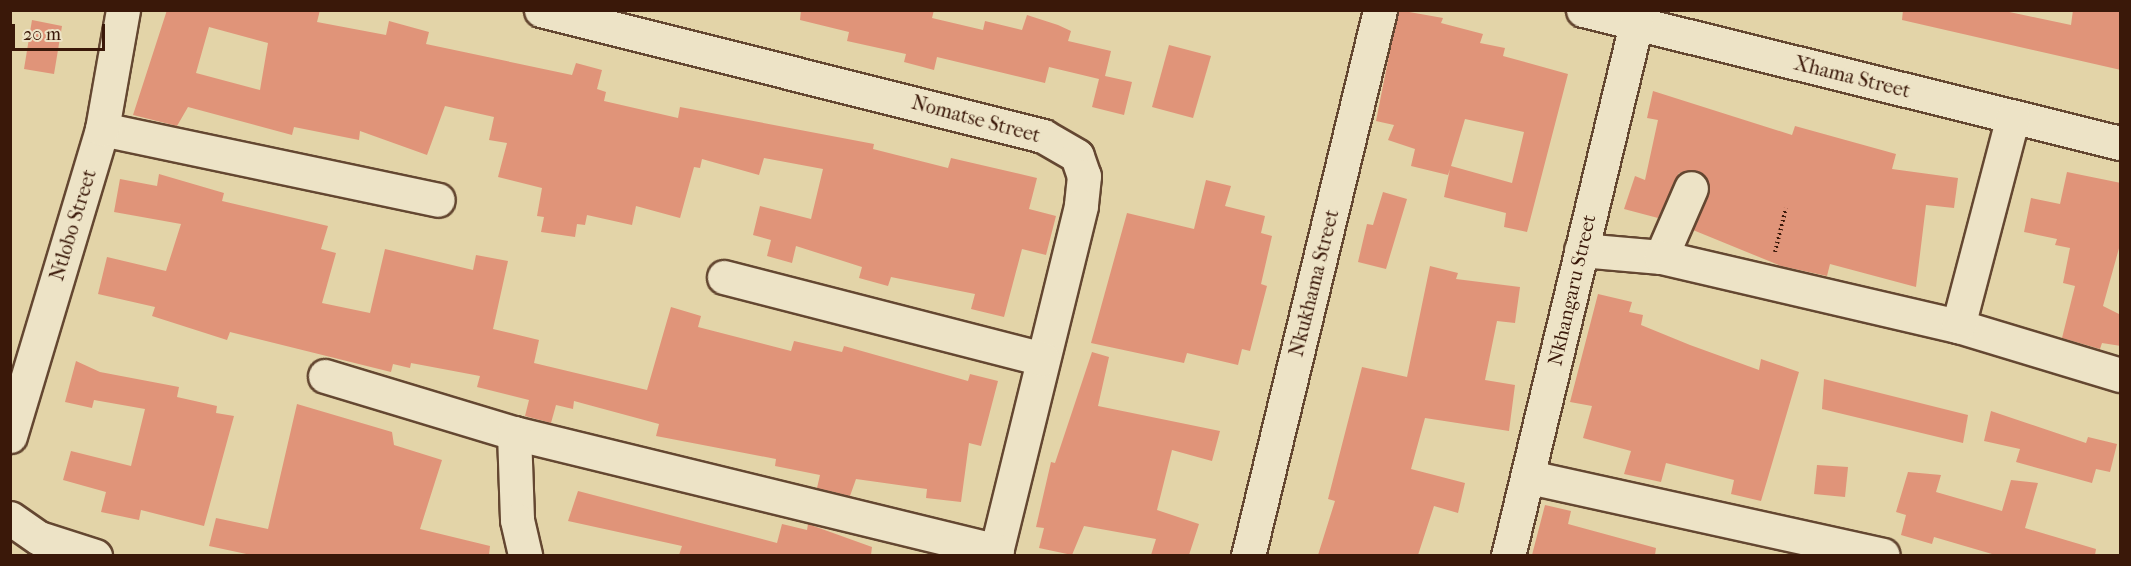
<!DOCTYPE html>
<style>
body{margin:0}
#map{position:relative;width:2131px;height:566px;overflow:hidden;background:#e3d4a8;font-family:"IM FELL French Canon",serif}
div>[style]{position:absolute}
.building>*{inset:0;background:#e09479}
.path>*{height:4px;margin-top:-2px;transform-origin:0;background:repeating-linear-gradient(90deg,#3a1809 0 1.5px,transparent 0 4.5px)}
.roads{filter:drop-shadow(2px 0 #644731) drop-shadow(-2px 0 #644731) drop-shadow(0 2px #644731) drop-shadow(0 -2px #644731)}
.minor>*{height:33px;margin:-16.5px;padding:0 16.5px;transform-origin:16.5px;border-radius:16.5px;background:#ede3c6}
span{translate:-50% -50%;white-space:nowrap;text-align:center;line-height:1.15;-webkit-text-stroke:4.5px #ede3c6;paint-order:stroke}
.street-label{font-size:20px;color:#3a1809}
.frame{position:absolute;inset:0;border:12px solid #3a1809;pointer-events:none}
.scale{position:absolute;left:12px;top:24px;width:93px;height:27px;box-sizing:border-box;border:3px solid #3a1809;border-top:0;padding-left:8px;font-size:18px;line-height:21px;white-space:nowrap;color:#3a1809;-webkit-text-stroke:4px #ede3c6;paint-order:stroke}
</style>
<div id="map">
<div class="building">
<div style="clip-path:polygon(evenodd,167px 10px,320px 10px,317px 22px,386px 35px,389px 21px,429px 32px,426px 44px,572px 75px,576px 63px,602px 70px,597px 89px,606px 92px,604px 101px,678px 118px,680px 107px,874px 144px,873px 149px,948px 168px,951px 158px,1037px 178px,1029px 209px,1056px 216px,1046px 255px,1022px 249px,1004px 317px,971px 309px,975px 294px,891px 277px,888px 286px,859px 278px,862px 267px,796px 246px,792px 263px,767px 256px,771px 240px,753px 235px,760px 206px,811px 219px,823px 169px,764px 158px,759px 175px,702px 159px,700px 168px,694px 167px,680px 218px,636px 206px,632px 225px,587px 215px,585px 225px,577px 224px,575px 237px,541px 232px,544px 217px,537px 216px,542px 188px,498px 177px,507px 143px,489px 140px,494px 117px,445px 106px,427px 155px,360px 131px,359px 140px,294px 127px,292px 135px,188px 107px,177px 126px,133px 115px,167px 10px,209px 27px,268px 43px,260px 90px,196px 73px,209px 27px)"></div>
<div style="clip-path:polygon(801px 10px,934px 10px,932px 18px,983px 30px,985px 21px,1022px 30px,1027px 15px,1058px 25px,1071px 31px,1068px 41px,1111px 51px,1105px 76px,1132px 82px,1124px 115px,1092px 107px,1099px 79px,1049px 67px,1045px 83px,937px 57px,934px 70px,904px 62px,906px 54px,847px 41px,849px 32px,800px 20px)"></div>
<div style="clip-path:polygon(evenodd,1398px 10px,1443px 18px,1441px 23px,1483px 34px,1480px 43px,1505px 48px,1503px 56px,1568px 74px,1527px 232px,1504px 227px,1506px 213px,1444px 197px,1450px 169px,1448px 175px,1411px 166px,1415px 149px,1388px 140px,1394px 125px,1376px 121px,1398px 10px,1465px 119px,1524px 132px,1512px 183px,1451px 166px,1465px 119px)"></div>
<div style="clip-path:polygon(1903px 10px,2000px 10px,2071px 25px,2073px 10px,2121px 10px,2121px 70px,1902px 20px)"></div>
<div style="clip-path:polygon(32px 20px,62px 26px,54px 74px,24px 69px)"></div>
<div style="clip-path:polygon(1169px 45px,1211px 56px,1193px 118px,1152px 107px)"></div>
<div style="clip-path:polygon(1653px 91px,1792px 135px,1795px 126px,1896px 154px,1892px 169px,1958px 178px,1954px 208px,1926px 205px,1916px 287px,1830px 264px,1827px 276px,1781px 266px,1693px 230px,1710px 186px,1698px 171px,1679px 173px,1658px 218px,1624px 209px,1635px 176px,1645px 180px,1658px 120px,1647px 118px)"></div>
<div style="clip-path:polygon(2067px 172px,2121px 183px,2121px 241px,2103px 306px,2121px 315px,2121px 346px,2102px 343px,2100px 349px,2062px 338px,2075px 286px,2063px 283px,2070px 248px,2055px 245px,2057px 239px,2024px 232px,2031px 198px,2060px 204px)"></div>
<div style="clip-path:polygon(159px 174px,224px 193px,222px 201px,328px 226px,321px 249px,336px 253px,322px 303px,370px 313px,385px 249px,473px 270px,476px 255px,508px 261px,493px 329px,539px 340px,534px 363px,647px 390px,671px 307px,701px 316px,698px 327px,791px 351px,794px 341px,842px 352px,844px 346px,968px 381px,970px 374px,998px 381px,981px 446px,969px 443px,961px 502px,926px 498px,927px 489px,856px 479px,850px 496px,817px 488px,820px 475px,775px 466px,776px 459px,656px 436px,659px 424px,574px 401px,573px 409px,556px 405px,551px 423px,525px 416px,529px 400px,477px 387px,480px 376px,411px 363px,410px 368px,393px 364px,391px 372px,230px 332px,227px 340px,152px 316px,155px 307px,98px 294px,107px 257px,166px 271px,181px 224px,114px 212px,120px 179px,157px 186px)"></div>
<div style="clip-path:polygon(1206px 180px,1231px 186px,1225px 206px,1265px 216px,1261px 233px,1272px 236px,1261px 284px,1267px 286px,1250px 351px,1242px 349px,1238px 365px,1187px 353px,1184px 363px,1091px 343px,1127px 213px,1194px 229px)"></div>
<div style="clip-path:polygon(1383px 192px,1407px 199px,1386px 269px,1358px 262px,1367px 224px,1373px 225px)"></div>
<div style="clip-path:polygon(1430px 266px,1458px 273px,1456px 279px,1520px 287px,1515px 323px,1497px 321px,1485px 380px,1515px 385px,1509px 431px,1425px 418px,1411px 469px,1465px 483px,1458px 513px,1434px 506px,1418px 555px,1318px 555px,1335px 501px,1328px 499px,1362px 367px,1407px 377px)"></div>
<div style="clip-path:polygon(1598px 294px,1632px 302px,1629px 312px,1643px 315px,1641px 325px,1690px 345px,1759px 370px,1761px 359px,1799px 372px,1761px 501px,1731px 494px,1734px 480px,1666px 463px,1661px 482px,1624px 474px,1631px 451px,1583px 438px,1592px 406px,1570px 402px)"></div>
<div style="clip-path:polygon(1092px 352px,1109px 357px,1098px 406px,1220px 431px,1212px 461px,1172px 450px,1157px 510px,1199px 524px,1189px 555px,1151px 555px,1156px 539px,1084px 526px,1072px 555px,1039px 548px,1044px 528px,1036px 527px,1051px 462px,1055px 463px)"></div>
<div style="clip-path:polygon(76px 361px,100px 372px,179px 387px,177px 397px,217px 406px,216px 413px,234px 416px,204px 526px,141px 510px,139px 520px,101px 512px,106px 492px,63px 480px,71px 451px,131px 466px,145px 409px,94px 400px,92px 408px,65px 402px)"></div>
<div style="clip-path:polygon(1824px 379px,1968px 415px,1963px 443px,1822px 409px)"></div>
<div style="clip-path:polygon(297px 404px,392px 432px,394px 445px,442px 460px,420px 529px,490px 546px,489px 555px,251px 555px,209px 546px,216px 518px,268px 529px)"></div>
<div style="clip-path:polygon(1991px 411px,2086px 443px,2088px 437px,2117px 444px,2110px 472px,2096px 469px,2092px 483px,2016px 462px,2020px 449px,1984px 441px)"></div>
<div style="clip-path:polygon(1817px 465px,1848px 467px,1845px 497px,1814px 494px)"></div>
<div style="clip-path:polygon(1908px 472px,1941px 475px,1936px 492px,2002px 511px,2011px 480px,2038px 483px,2025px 528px,2096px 549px,2095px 555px,1992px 554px,1934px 537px,1932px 544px,1901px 535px,1906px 515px,1896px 512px)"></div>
<div style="clip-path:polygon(578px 491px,777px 543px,782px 524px,807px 530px,808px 524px,872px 547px,871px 555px,679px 555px,682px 546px,568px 521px)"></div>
<div style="clip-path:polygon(1545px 505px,1571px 511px,1568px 524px,1656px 548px,1655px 555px,1532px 555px)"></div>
</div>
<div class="path">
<div style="left:1775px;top:252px;width:45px;rotate:-76deg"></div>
</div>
<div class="roads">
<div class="minor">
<div style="left:541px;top:10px;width:518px;rotate:14.09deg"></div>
<div style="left:1043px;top:136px;width:39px;rotate:30deg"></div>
<div style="left:1077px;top:156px;width:21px;rotate:71deg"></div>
<div style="left:1084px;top:176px;width:30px;rotate:96deg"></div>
<div style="left:1081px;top:206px;width:360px;rotate:103.8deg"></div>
<div style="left:1583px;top:10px;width:553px;rotate:13.91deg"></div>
<div style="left:102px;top:129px;width:343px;rotate:11.9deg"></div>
<div style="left:1581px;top:250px;width:80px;rotate:5deg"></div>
<div style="left:1661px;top:257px;width:75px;rotate:-66.5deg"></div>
<div style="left:1661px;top:257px;width:305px;rotate:13.1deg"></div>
<div style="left:1958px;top:326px;width:169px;rotate:16.8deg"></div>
<div style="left:724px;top:277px;width:329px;rotate:14.4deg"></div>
<div style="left:1958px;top:326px;width:216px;rotate:-75.3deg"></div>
<div style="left:325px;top:376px;width:197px;rotate:16.8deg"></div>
<div style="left:514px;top:433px;width:497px;rotate:13.7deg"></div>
<div style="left:514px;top:433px;width:87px;rotate:88deg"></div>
<div style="left:517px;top:520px;width:37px;rotate:77deg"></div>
<div style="left:10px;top:436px;width:320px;rotate:-73.3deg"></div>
<div style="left:102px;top:129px;width:121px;rotate:-80deg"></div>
<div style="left:1529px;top:477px;width:362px;rotate:12.4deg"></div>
<div style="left:10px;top:518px;width:35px;rotate:35deg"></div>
<div style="left:39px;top:538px;width:59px;rotate:17.8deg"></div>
<div style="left:1248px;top:556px;width:562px;rotate:-76.41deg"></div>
<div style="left:1508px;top:556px;width:547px;rotate:-76.47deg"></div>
</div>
</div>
<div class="street-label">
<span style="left:1852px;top:77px;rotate:14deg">Xhama Street</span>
<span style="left:976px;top:119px;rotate:15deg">Nomatse Street</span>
<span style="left:73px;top:225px;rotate:-73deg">Ntlobo Street</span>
<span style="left:1314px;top:283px;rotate:-76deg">Nkukhama Street</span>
<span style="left:1572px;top:290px;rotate:-77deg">Nkhangaru Street</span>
</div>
<div class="frame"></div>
<div class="scale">20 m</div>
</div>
